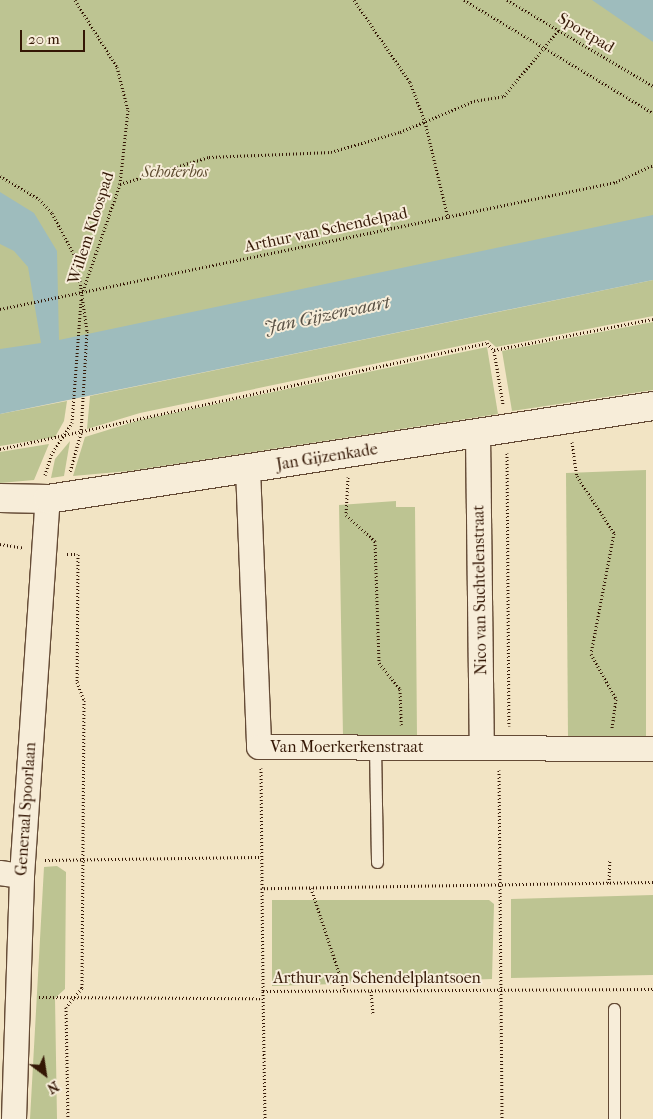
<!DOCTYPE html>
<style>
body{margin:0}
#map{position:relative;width:653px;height:1119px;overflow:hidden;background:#f2e4c4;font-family:"IM FELL French Canon",serif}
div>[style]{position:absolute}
.green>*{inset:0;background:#bdc492}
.water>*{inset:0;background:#9ebcbd}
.path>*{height:3px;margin-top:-1.5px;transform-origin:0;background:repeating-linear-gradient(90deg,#341705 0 1px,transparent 0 3.5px)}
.roads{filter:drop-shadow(1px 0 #644a35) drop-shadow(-1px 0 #644a35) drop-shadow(0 1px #644a35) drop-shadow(0 -1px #644a35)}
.service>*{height:11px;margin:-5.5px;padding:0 5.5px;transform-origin:5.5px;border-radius:5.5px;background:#f7edd9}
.minor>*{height:24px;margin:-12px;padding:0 12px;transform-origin:12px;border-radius:12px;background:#f7edd9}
.tertiary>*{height:28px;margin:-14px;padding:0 14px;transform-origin:14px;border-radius:14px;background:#f7edd9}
span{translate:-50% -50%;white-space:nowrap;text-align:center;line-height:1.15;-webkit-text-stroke:4px #f7edd9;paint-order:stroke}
.street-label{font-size:16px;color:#341705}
.park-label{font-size:16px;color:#5d4b2f;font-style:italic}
.water-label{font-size:18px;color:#595145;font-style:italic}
.north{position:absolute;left:20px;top:1049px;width:50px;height:50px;-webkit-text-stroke:4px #f7edd9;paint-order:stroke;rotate:149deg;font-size:14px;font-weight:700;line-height:20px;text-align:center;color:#341705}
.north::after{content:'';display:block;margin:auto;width:18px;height:22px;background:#341705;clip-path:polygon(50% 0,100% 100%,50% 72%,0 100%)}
.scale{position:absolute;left:20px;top:30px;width:65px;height:22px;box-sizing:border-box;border:2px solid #341705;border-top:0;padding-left:6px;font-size:15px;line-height:18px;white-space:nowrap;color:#341705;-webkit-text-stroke:4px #f7edd9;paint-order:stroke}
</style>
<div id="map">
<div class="green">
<div style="clip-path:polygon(0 0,653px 0,653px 248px,0 377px)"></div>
<div style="clip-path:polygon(653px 280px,653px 316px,496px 347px,488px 340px,140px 413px,87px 429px,90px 396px)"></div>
<div style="clip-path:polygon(653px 322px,653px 390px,512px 411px,502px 351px)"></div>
<div style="clip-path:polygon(487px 347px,498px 414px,129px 471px,73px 476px,85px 437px,140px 420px)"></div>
<div style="clip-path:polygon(67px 401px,64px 421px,55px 437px,0 446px,0 414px)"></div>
<div style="clip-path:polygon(70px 441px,64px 476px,51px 478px,55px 459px)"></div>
<div style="clip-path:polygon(49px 444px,34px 480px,0 483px,0 452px)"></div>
<div style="clip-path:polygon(646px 470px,646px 736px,568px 737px,566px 473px)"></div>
<div style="clip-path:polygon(396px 501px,396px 507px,415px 507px,417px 736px,343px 736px,339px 505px)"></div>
<div style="clip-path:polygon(57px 866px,66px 872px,65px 989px,55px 998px,57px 1119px,30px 1119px,44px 867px)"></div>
<div style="clip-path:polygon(653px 895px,653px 975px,511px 978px,511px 899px)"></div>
<div style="clip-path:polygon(272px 900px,489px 900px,494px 904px,492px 979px,272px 986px)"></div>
</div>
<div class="water">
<div style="clip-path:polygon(592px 0,653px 0,653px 42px)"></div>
<div style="clip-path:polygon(0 192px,34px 213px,57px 251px,59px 340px,653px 215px,653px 280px,0 414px,0 349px,41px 343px,28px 267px,14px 251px,0 244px)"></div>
</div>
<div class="path">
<div style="left:75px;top:0;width:79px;rotate:57.9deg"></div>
<div style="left:117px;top:67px;width:44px;rotate:75.7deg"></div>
<div style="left:128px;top:110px;width:74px;rotate:96.2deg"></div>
<div style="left:120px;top:184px;width:113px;rotate:109.1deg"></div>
<div style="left:354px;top:0;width:99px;rotate:55.7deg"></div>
<div style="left:410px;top:82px;width:43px;rotate:69.4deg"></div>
<div style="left:425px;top:122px;width:99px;rotate:76.5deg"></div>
<div style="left:464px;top:0;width:220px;rotate:30.9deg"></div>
<div style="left:507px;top:0;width:169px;rotate:30.5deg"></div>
<div style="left:0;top:176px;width:45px;rotate:30.5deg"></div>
<div style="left:39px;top:199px;width:19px;rotate:47deg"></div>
<div style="left:52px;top:213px;width:53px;rotate:62deg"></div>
<div style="left:77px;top:260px;width:72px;rotate:82deg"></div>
<div style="left:87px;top:331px;width:102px;rotate:93.4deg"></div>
<div style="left:81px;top:433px;width:41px;rotate:105.8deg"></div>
<div style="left:120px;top:184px;width:93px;rotate:-16.9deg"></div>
<div style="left:209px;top:157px;width:122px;rotate:-2.3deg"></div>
<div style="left:331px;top:152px;width:72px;rotate:-16.2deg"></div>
<div style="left:400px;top:132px;width:80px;rotate:-22.7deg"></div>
<div style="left:474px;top:101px;width:30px;rotate:-9deg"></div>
<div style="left:504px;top:96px;width:85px;rotate:-50.3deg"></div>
<div style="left:0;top:309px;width:629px;rotate:-11.65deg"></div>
<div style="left:616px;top:182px;width:41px;rotate:-24.7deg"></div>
<div style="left:494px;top:350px;width:162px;rotate:-11deg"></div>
<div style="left:572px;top:442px;width:34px;rotate:82deg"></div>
<div style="left:577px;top:476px;width:68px;rotate:57deg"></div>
<div style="left:614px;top:533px;width:123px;rotate:100.8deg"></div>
<div style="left:591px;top:654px;width:51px;rotate:60.9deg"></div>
<div style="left:616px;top:699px;width:29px;rotate:98deg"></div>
<div style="left:0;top:449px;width:498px;rotate:-12.3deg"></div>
<div style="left:487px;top:343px;width:11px;rotate:49deg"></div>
<div style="left:494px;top:351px;width:54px;rotate:80.4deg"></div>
<div style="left:507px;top:453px;width:273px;rotate:89.6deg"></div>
<div style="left:45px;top:475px;width:21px;rotate:-73deg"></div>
<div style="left:51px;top:455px;width:38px;rotate:-57deg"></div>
<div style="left:72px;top:423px;width:124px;rotate:-85.8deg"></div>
<div style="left:348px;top:477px;width:38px;rotate:93deg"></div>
<div style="left:346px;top:515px;width:39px;rotate:42deg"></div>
<div style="left:375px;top:541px;width:122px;rotate:88.1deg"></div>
<div style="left:379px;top:663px;width:33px;rotate:51deg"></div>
<div style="left:400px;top:689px;width:36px;rotate:88deg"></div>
<div style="left:0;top:544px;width:24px;rotate:9deg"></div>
<div style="left:67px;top:554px;width:11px"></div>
<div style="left:78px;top:554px;width:128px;rotate:90.4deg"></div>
<div style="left:77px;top:682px;width:19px;rotate:69deg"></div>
<div style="left:84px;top:700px;width:288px;rotate:90.4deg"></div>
<div style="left:82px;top:988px;width:25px;rotate:130deg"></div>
<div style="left:66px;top:1007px;width:112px;rotate:89deg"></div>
<div style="left:261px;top:768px;width:120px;rotate:89.5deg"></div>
<div style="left:499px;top:770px;width:349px;rotate:89.5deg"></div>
<div style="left:45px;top:860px;width:217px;rotate:-0.8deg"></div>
<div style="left:653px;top:882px;width:391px;rotate:179.1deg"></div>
<div style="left:262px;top:888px;width:103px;rotate:89.4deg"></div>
<div style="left:263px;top:991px;width:390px;rotate:-0.3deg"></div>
<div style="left:609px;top:883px;width:23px;rotate:-88deg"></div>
<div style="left:311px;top:888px;width:108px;rotate:71.7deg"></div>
<div style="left:263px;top:991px;width:128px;rotate:89.1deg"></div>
<div style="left:371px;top:991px;width:23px;rotate:85deg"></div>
<div style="left:39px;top:997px;width:224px;rotate:0.3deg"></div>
</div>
<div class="roads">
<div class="service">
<div style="left:375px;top:746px;width:116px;rotate:89deg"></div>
<div style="left:614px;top:1009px;width:110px;rotate:90deg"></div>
</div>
<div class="minor">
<div style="left:478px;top:434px;width:312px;rotate:89.3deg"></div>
<div style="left:248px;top:469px;width:278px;rotate:87.7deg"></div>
<div style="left:259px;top:747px;width:394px;rotate:0.3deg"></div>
<div style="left:0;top:873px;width:22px;rotate:8deg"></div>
<div style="left:14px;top:1119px;width:243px;rotate:-88.1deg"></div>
<div style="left:22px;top:876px;width:378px;rotate:-86.1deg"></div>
</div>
<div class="tertiary">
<div style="left:0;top:498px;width:48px;rotate:1.2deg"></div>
<div style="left:48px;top:499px;width:612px;rotate:-8.74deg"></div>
</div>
</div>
<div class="street-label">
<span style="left:586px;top:33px;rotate:31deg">Sportpad</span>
<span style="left:91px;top:228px;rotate:-72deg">Willem Kloospad</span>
<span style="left:326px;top:230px;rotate:-12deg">Arthur van Schendelpad</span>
<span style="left:327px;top:457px;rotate:-9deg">Jan Gijzenkade</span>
<span style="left:480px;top:590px;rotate:-91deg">Nico van Suchtelenstraat</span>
<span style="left:347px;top:747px">Van Moerkerkenstraat</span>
<span style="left:26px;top:809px;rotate:-86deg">Generaal Spoorlaan</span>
<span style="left:377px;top:978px">Arthur van Schendelplantsoen</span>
</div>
<div class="park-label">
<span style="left:175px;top:172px">Schoterbos</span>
</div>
<div class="water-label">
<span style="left:327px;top:316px;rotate:-12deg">Jan Gijzenvaart</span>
</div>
<div class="north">N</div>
<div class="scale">20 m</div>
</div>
